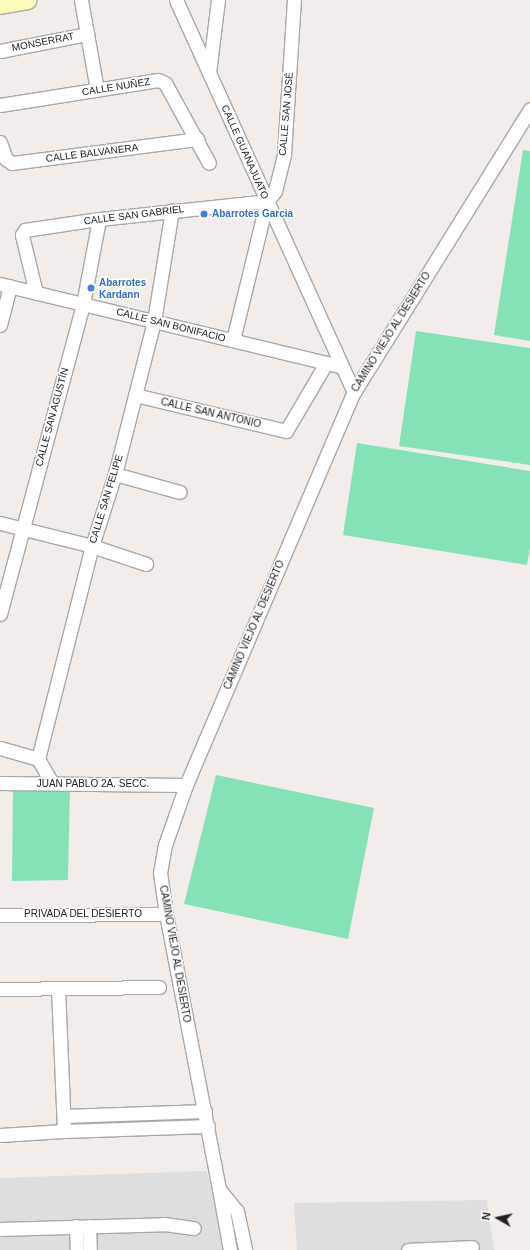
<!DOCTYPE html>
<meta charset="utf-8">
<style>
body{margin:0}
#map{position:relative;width:530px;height:1250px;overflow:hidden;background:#f2ede8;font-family:Arial,sans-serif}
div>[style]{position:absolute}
.residential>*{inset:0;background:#dfdede}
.pitch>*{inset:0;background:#84e2b6}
.roads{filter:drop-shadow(1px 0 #a8a8a8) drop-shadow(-1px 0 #a8a8a8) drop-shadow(0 1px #a8a8a8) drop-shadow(0 -1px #a8a8a8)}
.street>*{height:13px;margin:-6.5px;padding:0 6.5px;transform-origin:6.5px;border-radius:6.5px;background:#fff}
.secondary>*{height:18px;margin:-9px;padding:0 9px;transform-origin:9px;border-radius:9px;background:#fcfabb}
.dots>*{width:11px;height:11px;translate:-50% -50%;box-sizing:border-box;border:2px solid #fff;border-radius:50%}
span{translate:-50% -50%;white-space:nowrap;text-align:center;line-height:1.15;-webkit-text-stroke:3px #fff;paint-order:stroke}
.street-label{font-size:10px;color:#212121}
.shop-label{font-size:10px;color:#366cbe;font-weight:700}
.left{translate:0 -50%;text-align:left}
.north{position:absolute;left:478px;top:1198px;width:40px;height:40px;-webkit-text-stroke:3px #fff;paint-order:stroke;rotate:279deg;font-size:11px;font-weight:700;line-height:16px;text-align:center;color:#212121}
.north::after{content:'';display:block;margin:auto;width:14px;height:18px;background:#212121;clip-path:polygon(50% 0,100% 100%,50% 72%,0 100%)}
</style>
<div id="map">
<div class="residential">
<div style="clip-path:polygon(207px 1171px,225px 1250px,0 1250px,0 1178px)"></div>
<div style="clip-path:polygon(487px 1200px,494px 1250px,297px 1250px,294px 1203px)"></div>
</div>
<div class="pitch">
<div style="clip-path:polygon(523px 150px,530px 151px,530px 341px,494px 335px)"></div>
<div style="clip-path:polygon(416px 331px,530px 348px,530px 465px,399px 446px)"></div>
<div style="clip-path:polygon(357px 443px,530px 471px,530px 547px,527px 565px,343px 535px)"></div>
<div style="clip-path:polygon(216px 775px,374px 808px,348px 939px,184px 904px)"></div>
<div style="clip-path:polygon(70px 787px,68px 880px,12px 881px,13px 789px)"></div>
</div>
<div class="roads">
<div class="street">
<div style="left:81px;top:0;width:91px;rotate:79.9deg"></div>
<div style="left:176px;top:0;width:431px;rotate:65.6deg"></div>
<div style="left:0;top:51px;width:89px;rotate:-11.1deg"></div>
<div style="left:209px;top:73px;width:74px;rotate:-83deg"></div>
<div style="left:0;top:105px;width:160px;rotate:-9deg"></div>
<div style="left:158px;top:80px;width:8px;rotate:23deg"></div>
<div style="left:165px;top:83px;width:91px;rotate:61.2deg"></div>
<div style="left:0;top:142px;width:18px;rotate:71deg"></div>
<div style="left:6px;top:159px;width:7px;rotate:34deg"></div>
<div style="left:12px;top:163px;width:187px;rotate:-7.4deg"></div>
<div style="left:0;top:284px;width:352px;rotate:13.6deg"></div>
<div style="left:36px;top:293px;width:60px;rotate:-103.6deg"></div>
<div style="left:22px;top:235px;width:6px;rotate:-59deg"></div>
<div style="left:25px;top:230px;width:75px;rotate:-8.5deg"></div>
<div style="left:99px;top:219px;width:169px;rotate:-6.1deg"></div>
<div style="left:0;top:325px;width:40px;rotate:-75.6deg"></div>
<div style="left:233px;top:340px;width:143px;rotate:-76.3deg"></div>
<div style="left:267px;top:201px;width:13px;rotate:-51deg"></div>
<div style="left:275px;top:191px;width:38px;rotate:-76deg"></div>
<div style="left:284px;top:154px;width:154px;rotate:-86.3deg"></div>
<div style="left:135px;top:395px;width:155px;rotate:13.4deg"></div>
<div style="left:286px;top:431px;width:79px;rotate:-59.5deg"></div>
<div style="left:115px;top:474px;width:67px;rotate:15.5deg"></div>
<div style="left:0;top:523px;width:95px;rotate:14deg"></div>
<div style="left:92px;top:546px;width:57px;rotate:18.4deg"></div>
<div style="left:0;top:614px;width:321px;rotate:-75deg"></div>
<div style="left:83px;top:304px;width:86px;rotate:-79.3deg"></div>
<div style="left:0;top:748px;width:40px;rotate:16deg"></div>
<div style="left:0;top:783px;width:186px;rotate:0.6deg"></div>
<div style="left:52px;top:783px;width:28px;rotate:-120deg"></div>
<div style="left:38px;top:759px;width:220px;rotate:-75.8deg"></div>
<div style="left:92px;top:546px;width:76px;rotate:-72.3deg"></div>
<div style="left:115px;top:474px;width:158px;rotate:-75.7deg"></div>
<div style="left:154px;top:321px;width:112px;rotate:-80.8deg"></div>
<div style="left:0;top:915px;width:166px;rotate:-0.3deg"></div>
<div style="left:58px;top:988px;width:143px;rotate:87.6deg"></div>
<div style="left:0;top:989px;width:159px;rotate:-0.7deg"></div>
<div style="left:64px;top:1116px;width:141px;rotate:-2deg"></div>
<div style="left:0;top:1135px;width:64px;rotate:-3.6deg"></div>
<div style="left:64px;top:1131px;width:144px;rotate:-2deg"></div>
<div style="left:219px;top:1189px;width:280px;rotate:-100.9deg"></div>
<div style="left:166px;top:914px;width:41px;rotate:-98.3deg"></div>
<div style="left:160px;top:873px;width:28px;rotate:-80deg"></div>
<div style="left:165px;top:845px;width:64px;rotate:-70.7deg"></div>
<div style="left:186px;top:785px;width:427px;rotate:-66.9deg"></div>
<div style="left:354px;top:392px;width:333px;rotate:-58.1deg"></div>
<div style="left:76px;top:1226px;width:24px;rotate:88deg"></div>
<div style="left:89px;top:1226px;width:24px;rotate:88deg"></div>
<div style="left:0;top:1229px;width:164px;rotate:-1.7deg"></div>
<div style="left:164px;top:1224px;width:30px;rotate:8deg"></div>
<div style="left:230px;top:1250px;width:62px;rotate:-100.2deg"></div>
<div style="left:219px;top:1189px;width:28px;rotate:51deg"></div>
<div style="left:237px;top:1211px;width:40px;rotate:78deg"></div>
<div style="left:408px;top:1250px;width:64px;rotate:-2.7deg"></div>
</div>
<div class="secondary">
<div style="left:0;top:5px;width:28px;rotate:-10deg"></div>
</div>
</div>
<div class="dots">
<div style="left:204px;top:214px;background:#3f7fe0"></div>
<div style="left:91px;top:288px;background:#3f7fe0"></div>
</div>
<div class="street-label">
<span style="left:43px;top:42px;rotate:-11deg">MONSERRAT</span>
<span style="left:116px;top:87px;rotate:-9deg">CALLE NUÑEZ</span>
<span style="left:286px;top:114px;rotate:-85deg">CALLE SAN JOSÉ</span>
<span style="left:245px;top:152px;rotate:66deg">CALLE GUANAJUATO</span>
<span style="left:92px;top:153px;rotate:-7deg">CALLE BALVANERA</span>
<span style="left:134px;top:215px;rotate:-7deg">CALLE SAN GABRIEL</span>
<span style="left:171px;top:325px;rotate:14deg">CALLE SAN BONIFACIO</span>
<span style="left:391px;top:332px;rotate:-58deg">CAMINO VIEJO AL DESIERTO</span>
<span style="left:211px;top:413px;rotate:13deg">CALLE SAN ANTONIO</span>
<span style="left:52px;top:417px;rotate:-75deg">CALLE SAN AGUSTÍN</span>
<span style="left:106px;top:499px;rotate:-73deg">CALLE SAN FELIPE</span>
<span style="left:254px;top:625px;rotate:-67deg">CAMINO VIEJO AL DESIERTO</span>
<span style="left:93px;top:784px">JUAN PABLO 2A. SECC.</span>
<span style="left:83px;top:914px">PRIVADA DEL DESIERTO</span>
<span style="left:175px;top:954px;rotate:80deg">CAMINO VIEJO AL DESIERTO</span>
</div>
<div class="shop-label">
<span class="left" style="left:212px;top:214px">Abarrotes Garcia</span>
<span class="left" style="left:99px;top:288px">Abarrotes<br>Kardann</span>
</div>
<div class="north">N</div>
</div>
